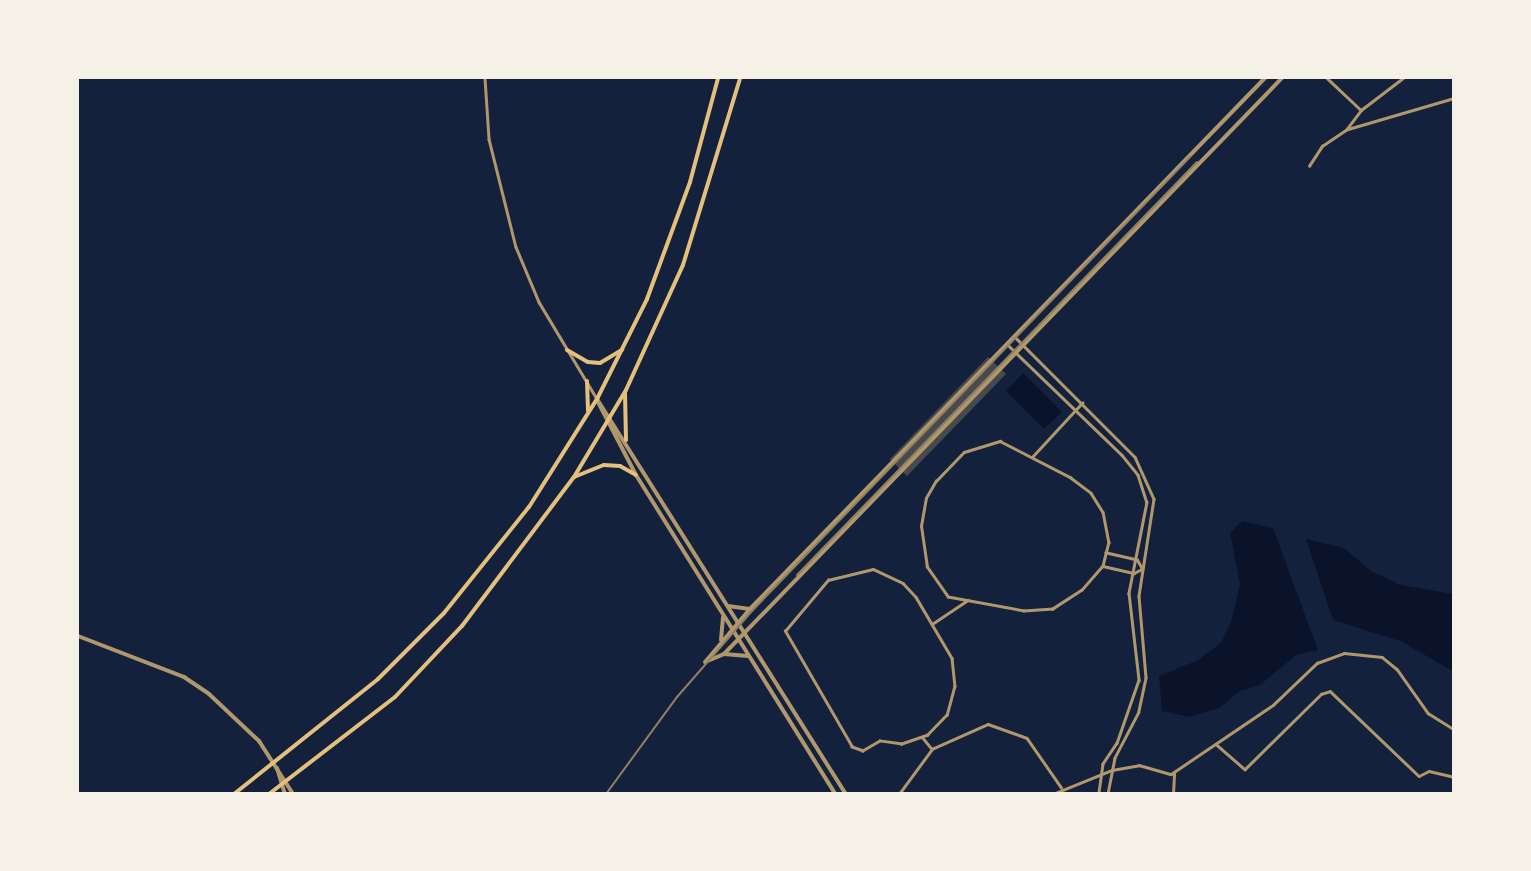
<!DOCTYPE html>
<style>
body{margin:0}
#map{position:relative;width:1531px;height:871px;overflow:hidden;background:#14213d;font-family:Manrope,sans-serif}
div>[style]{position:absolute}
.water>*{inset:0;background:#0b132b}
.building>*{inset:0;background:#48494c}
.minor>*{height:2.5px;margin:-1.25px;padding:0 1.25px;transform-origin:1.25px;border-radius:1.25px;background:#b1986c}
.tertiary>*{height:4px;margin:-2px;padding:0 2px;transform-origin:2px;border-radius:2px;background:#b1986c}
.secondary>*{height:4px;margin:-2px;padding:0 2px;transform-origin:2px;border-radius:2px;background:#e5c07b}
.rail>*{height:2px;margin:-1px;padding:0 1px;transform-origin:1px;border-radius:1px;background:#918062}
span{translate:-50% -50%;white-space:nowrap;text-align:center;line-height:1.15;-webkit-text-stroke:4px #f6f1e7;paint-order:stroke}
.frame{position:absolute;inset:0;border:79px solid #f6f1e7;pointer-events:none}
</style>
<div id="map">
<div class="water">
<div style="clip-path:polygon(1023px 373px,1062px 412px,1044px 429px,1006px 391px)"></div>
<div style="clip-path:polygon(1242px 521px,1273px 528px,1318px 650px,1296px 655px,1260px 685px,1240px 691px,1219px 708px,1190px 717px,1162px 711px,1159px 676px,1198px 660px,1221px 643px,1232px 619px,1240px 584px,1230px 533px)"></div>
<div style="clip-path:polygon(1306px 539px,1344px 548px,1371px 571px,1401px 585px,1453px 594px,1453px 671px,1400px 641px,1333px 620px)"></div>
</div>
<div class="building">
<div style="clip-path:polygon(988px 357px,1006px 374px,907px 476px,890px 459px)"></div>
</div>
<div class="minor">
<div style="left:485px;top:78px;width:61px;rotate:86.2deg"></div>
<div style="left:489px;top:139px;width:111px;rotate:76deg"></div>
<div style="left:516px;top:247px;width:60px;rotate:67.3deg"></div>
<div style="left:539px;top:302px;width:113px;rotate:59.1deg"></div>
<div style="left:1327px;top:78px;width:47px;rotate:43.3deg"></div>
<div style="left:1348px;top:129px;width:110px;rotate:-16.3deg"></div>
<div style="left:1309px;top:166px;width:24px;rotate:-57deg"></div>
<div style="left:1322px;top:146px;width:29px;rotate:-34deg"></div>
<div style="left:1346px;top:130px;width:25px;rotate:-53deg"></div>
<div style="left:1361px;top:110px;width:53px;rotate:-37.3deg"></div>
<div style="left:1015px;top:337px;width:170px;rotate:45deg"></div>
<div style="left:1135px;top:457px;width:46px;rotate:65.7deg"></div>
<div style="left:1154px;top:499px;width:98px;rotate:98.8deg"></div>
<div style="left:1139px;top:596px;width:82px;rotate:85.1deg"></div>
<div style="left:1146px;top:678px;width:35px;rotate:102deg"></div>
<div style="left:1139px;top:712px;width:52px;rotate:117.6deg"></div>
<div style="left:1115px;top:758px;width:37px;rotate:101deg"></div>
<div style="left:1007px;top:344px;width:160px;rotate:44deg"></div>
<div style="left:1122px;top:455px;width:26px;rotate:51deg"></div>
<div style="left:1138px;top:475px;width:28px;rotate:72deg"></div>
<div style="left:1147px;top:502px;width:93px;rotate:101.2deg"></div>
<div style="left:1129px;top:593px;width:88px;rotate:83.4deg"></div>
<div style="left:1139px;top:680px;width:67px;rotate:109.2deg"></div>
<div style="left:1117px;top:743px;width:25px;rotate:124deg"></div>
<div style="left:1103px;top:764px;width:30px;rotate:98deg"></div>
<div style="left:1000px;top:441px;width:79px;rotate:27.2deg"></div>
<div style="left:1070px;top:477px;width:26px;rotate:37deg"></div>
<div style="left:1091px;top:493px;width:22px;rotate:58deg"></div>
<div style="left:1103px;top:512px;width:31px;rotate:79deg"></div>
<div style="left:1109px;top:542px;width:25px;rotate:104deg"></div>
<div style="left:1103px;top:566px;width:32px;rotate:131deg"></div>
<div style="left:1082px;top:590px;width:35px;rotate:147deg"></div>
<div style="left:1053px;top:609px;width:29px;rotate:176deg"></div>
<div style="left:1024px;top:611px;width:77px;rotate:-169.6deg"></div>
<div style="left:948px;top:597px;width:37px;rotate:-125deg"></div>
<div style="left:927px;top:567px;width:41px;rotate:-98.3deg"></div>
<div style="left:921px;top:526px;width:28px;rotate:-80deg"></div>
<div style="left:926px;top:498px;width:20px;rotate:-60deg"></div>
<div style="left:936px;top:481px;width:40px;rotate:-46deg"></div>
<div style="left:964px;top:452px;width:38px;rotate:-17deg"></div>
<div style="left:1032px;top:457px;width:74px;rotate:-47.2deg"></div>
<div style="left:1103px;top:566px;width:32px;rotate:13deg"></div>
<div style="left:1134px;top:573px;width:9px;rotate:-27deg"></div>
<div style="left:1142px;top:569px;width:10px;rotate:-119deg"></div>
<div style="left:1137px;top:560px;width:32px;rotate:-167deg"></div>
<div style="left:873px;top:569px;width:33px;rotate:25deg"></div>
<div style="left:903px;top:583px;width:19px;rotate:47deg"></div>
<div style="left:916px;top:597px;width:71px;rotate:59.5deg"></div>
<div style="left:952px;top:658px;width:28px;rotate:84deg"></div>
<div style="left:955px;top:686px;width:30px;rotate:105deg"></div>
<div style="left:947px;top:715px;width:28px;rotate:134deg"></div>
<div style="left:928px;top:735px;width:28px;rotate:161deg"></div>
<div style="left:902px;top:744px;width:22px;rotate:-172deg"></div>
<div style="left:880px;top:741px;width:20px;rotate:150deg"></div>
<div style="left:863px;top:751px;width:12px;rotate:-160deg"></div>
<div style="left:852px;top:747px;width:134px;rotate:-120deg"></div>
<div style="left:785px;top:631px;width:67px;rotate:-49.9deg"></div>
<div style="left:828px;top:580px;width:46px;rotate:-13.7deg"></div>
<div style="left:932px;top:624px;width:43px;rotate:-33.7deg"></div>
<div style="left:923px;top:738px;width:14px;rotate:51deg"></div>
<div style="left:1217px;top:745px;width:37px;rotate:41deg"></div>
<div style="left:1245px;top:769px;width:107px;rotate:-44.6deg"></div>
<div style="left:1321px;top:694px;width:9px;rotate:-18deg"></div>
<div style="left:1330px;top:691px;width:123px;rotate:43.7deg"></div>
<div style="left:1419px;top:776px;width:11px;rotate:-27deg"></div>
<div style="left:1429px;top:771px;width:26px;rotate:13deg"></div>
<div style="left:899px;top:794px;width:56px;rotate:-53.7deg"></div>
<div style="left:932px;top:749px;width:61px;rotate:-24.1deg"></div>
<div style="left:988px;top:724px;width:41px;rotate:19.7deg"></div>
<div style="left:1027px;top:738px;width:60px;rotate:55.2deg"></div>
<div style="left:1053px;top:794px;width:64px;rotate:-22.1deg"></div>
<div style="left:1112px;top:770px;width:27px;rotate:-10deg"></div>
<div style="left:1139px;top:765px;width:33px;rotate:16deg"></div>
<div style="left:1171px;top:774px;width:123px;rotate:-34.1deg"></div>
<div style="left:1273px;top:705px;width:61px;rotate:-43.7deg"></div>
<div style="left:1317px;top:663px;width:29px;rotate:-20deg"></div>
<div style="left:1344px;top:653px;width:38px;rotate:6deg"></div>
<div style="left:1382px;top:657px;width:19px;rotate:39deg"></div>
<div style="left:1397px;top:669px;width:54px;rotate:54.8deg"></div>
<div style="left:1428px;top:713px;width:31px;rotate:32deg"></div>
<div style="left:1173px;top:794px;width:21px;rotate:-87deg"></div>
</div>
<div class="tertiary">
<div style="left:597px;top:399px;width:467px;rotate:57.8deg"></div>
<div style="left:598px;top:402px;width:82px;rotate:62.5deg"></div>
<div style="left:636px;top:475px;width:376px;rotate:58deg"></div>
<div style="left:728px;top:606px;width:22px;rotate:8deg"></div>
<div style="left:78px;top:636px;width:114px;rotate:21.1deg"></div>
<div style="left:184px;top:677px;width:30px;rotate:34deg"></div>
<div style="left:209px;top:694px;width:69px;rotate:43.2deg"></div>
<div style="left:259px;top:741px;width:63px;rotate:57.3deg"></div>
<div style="left:721px;top:640px;width:23px;rotate:-85deg"></div>
<div style="left:724px;top:654px;width:24px;rotate:5deg"></div>
<div style="left:706px;top:661px;width:68px;rotate:-49.8deg"></div>
<div style="left:750px;top:609px;width:740px;rotate:-45.88deg"></div>
<div style="left:705px;top:662px;width:21px;rotate:-23deg"></div>
<div style="left:724px;top:654px;width:802px;rotate:-45.91deg"></div>
<div style="left:277px;top:768px;width:27px;rotate:73deg"></div>
</div>
<div class="secondary">
<div style="left:567px;top:350px;width:24px;rotate:30deg"></div>
<div style="left:588px;top:362px;width:12px;rotate:5deg"></div>
<div style="left:600px;top:363px;width:26px;rotate:-31deg"></div>
<div style="left:587px;top:381px;width:30px;rotate:88deg"></div>
<div style="left:625px;top:393px;width:47px;rotate:88.8deg"></div>
<div style="left:574px;top:477px;width:32px;rotate:-22deg"></div>
<div style="left:604px;top:465px;width:16px;rotate:4deg"></div>
<div style="left:620px;top:466px;width:18px;rotate:29deg"></div>
<div style="left:234px;top:794px;width:184px;rotate:-38.6deg"></div>
<div style="left:378px;top:679px;width:93px;rotate:-45deg"></div>
<div style="left:444px;top:613px;width:136px;rotate:-51.3deg"></div>
<div style="left:529px;top:507px;width:128px;rotate:-57.8deg"></div>
<div style="left:597px;top:399px;width:112px;rotate:-63.4deg"></div>
<div style="left:647px;top:299px;width:125px;rotate:-69.8deg"></div>
<div style="left:690px;top:182px;width:108px;rotate:-74.9deg"></div>
<div style="left:269px;top:794px;width:159px;rotate:-37.6deg"></div>
<div style="left:395px;top:697px;width:98px;rotate:-46.7deg"></div>
<div style="left:462px;top:626px;width:186px;rotate:-53.1deg"></div>
<div style="left:574px;top:477px;width:101px;rotate:-59.1deg"></div>
<div style="left:626px;top:390px;width:137px;rotate:-65.5deg"></div>
<div style="left:683px;top:265px;width:195px;rotate:-73deg"></div>
</div>
<div class="rail">
<div style="left:797px;top:575px;width:575px;rotate:-45.92deg"></div>
<div style="left:606px;top:794px;width:120px;rotate:-53.8deg"></div>
<div style="left:677px;top:697px;width:114px;rotate:-48.9deg"></div>
<div style="left:752px;top:611px;width:631px;rotate:-46.03deg"></div>
</div>
<div class="frame"></div>
</div>
